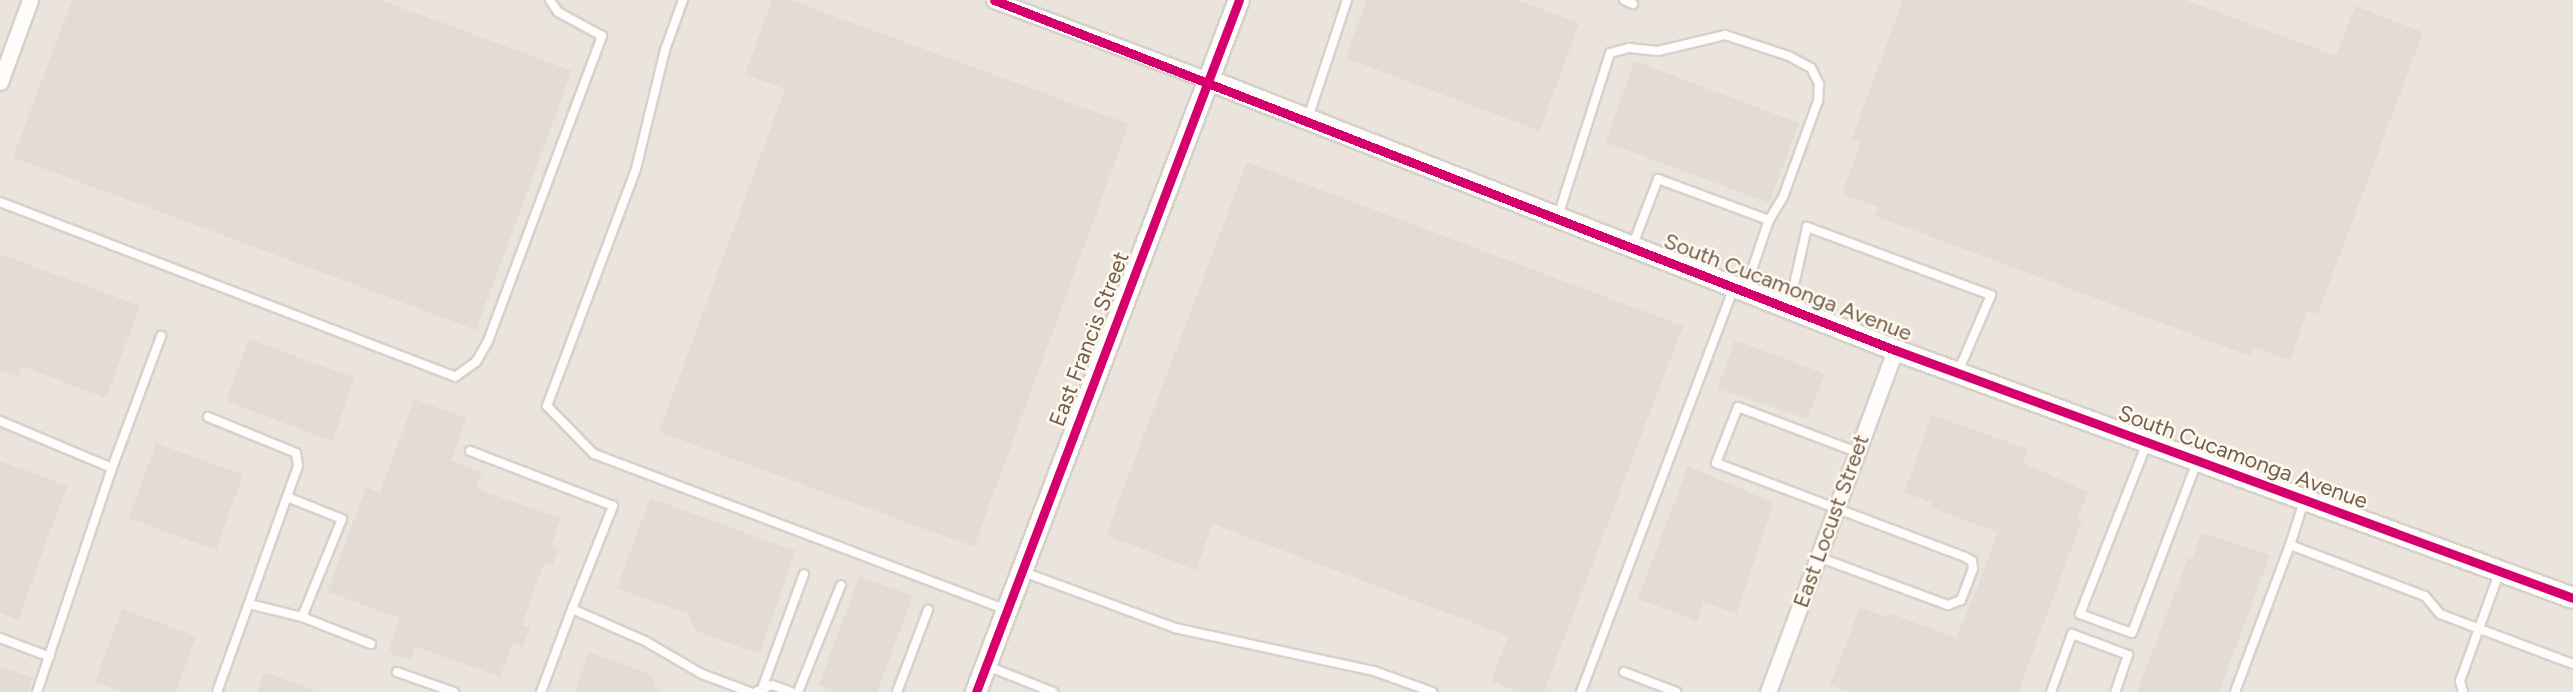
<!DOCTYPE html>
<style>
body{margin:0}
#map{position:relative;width:2573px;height:692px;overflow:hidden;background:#f7f4ec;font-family:Figtree,sans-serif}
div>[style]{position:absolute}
.industrial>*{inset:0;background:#eae4dd}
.building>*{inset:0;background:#e3dcd4}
.roads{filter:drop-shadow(2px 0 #d6d1cb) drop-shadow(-2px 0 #d6d1cb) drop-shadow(0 2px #d6d1cb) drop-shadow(0 -2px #d6d1cb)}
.service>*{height:8px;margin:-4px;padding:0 4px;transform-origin:4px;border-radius:4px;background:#fefdfc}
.minor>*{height:15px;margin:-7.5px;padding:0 7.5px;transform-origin:7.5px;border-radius:7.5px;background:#fefdfc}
.tertiary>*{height:20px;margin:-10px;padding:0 10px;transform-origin:10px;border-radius:10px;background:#fefdfc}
.cycleway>*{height:9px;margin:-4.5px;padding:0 4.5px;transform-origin:4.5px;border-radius:4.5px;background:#d6006c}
span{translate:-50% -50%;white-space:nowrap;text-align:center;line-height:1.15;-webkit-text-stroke:5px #fef9ee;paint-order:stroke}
.street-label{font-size:22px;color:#745d4d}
</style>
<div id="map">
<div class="industrial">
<div style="clip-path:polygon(0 0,2573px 0,2573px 692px,0 692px)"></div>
</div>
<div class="building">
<div style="clip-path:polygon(72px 0,381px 0,572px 71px,476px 330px,13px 157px)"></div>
<div style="clip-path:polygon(772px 0,790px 0,1129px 124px,974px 547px,659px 432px,785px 89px,745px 74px)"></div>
<div style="clip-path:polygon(1367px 0,1517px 0,1579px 23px,1540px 131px,1345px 58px)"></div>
<div style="clip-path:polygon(1903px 0,2186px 0,2336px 56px,2355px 6px,2423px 32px,2318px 314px,2308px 311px,2290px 360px,2254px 347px,2250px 356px,1875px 216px,1879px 207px,1842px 194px,1861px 143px,1851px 140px)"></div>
<div style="clip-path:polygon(1635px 61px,1799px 123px,1769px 203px,1605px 142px)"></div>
<div style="clip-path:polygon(1247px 162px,1683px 326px,1544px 692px,1519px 692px,1491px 681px,1508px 636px,1213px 524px,1196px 570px,1106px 535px)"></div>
<div style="clip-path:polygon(0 254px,140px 306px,106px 398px,22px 366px,18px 377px,0 371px)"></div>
<div style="clip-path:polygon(249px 339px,355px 378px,332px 441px,226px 401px)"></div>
<div style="clip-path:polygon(1735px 340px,1825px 374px,1807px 419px,1717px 389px)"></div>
<div style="clip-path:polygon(414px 399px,467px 418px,451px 461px,482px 472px,476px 488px,561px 519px,551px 546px,559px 549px,552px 566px,544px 563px,522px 625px,530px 628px,523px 647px,513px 643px,500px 677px,415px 646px,410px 660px,388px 653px,400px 618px,327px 592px,366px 487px,380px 493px)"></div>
<div style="clip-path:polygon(1932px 415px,2028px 449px,2023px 463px,2088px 492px,2078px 518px,2082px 520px,2018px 692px,1850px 692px,1830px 685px,1860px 607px,1888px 618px,1890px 613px,1956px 638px,1978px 585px,1998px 532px,1931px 508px,1933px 503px,1904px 492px)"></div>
<div style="clip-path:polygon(156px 443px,243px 475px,216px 550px,129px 518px)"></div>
<div style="clip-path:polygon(0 461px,67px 486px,18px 620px,0 613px)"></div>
<div style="clip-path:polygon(1688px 466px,1774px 503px,1736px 614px,1704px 602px,1697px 621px,1638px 599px)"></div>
<div style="clip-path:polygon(650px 498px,796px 551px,759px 654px,696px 631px,688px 614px,617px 588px)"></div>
<div style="clip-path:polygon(2202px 533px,2270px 555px,2219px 692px,2137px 692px,2188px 558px,2192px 559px)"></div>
<div style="clip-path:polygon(859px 576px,913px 596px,877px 692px,838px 692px,819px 685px)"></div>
<div style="clip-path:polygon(122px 609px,196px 636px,176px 692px,122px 692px,95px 682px)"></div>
<div style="clip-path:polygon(589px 652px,652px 675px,658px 692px,575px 692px)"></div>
<div style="clip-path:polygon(0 666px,33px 678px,28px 692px,0 692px)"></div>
<div style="clip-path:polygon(265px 672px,314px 690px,314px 692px,257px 692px)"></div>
</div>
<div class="roads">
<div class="service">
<div style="left:683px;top:0;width:53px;rotate:109.8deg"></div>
<div style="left:665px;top:50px;width:122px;rotate:103.7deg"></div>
<div style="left:636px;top:169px;width:253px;rotate:110.6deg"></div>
<div style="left:547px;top:406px;width:67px;rotate:45.6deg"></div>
<div style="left:594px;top:454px;width:441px;rotate:20.7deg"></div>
<div style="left:1624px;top:0;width:10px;rotate:24deg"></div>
<div style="left:1308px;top:118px;width:124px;rotate:-71.7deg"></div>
<div style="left:0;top:202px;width:487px;rotate:21deg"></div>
<div style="left:455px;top:377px;width:26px;rotate:-36deg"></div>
<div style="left:476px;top:362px;width:24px;rotate:-60deg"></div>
<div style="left:488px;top:341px;width:326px;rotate:-69.5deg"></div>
<div style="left:602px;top:36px;width:50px;rotate:-151.4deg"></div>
<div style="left:558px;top:12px;width:14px;rotate:-124deg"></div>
<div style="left:1558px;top:216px;width:171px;rotate:-72.3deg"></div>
<div style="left:1610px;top:53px;width:20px;rotate:-15deg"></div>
<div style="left:1629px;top:48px;width:29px;rotate:6deg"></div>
<div style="left:1658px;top:51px;width:69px;rotate:-13.4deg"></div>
<div style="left:1725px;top:35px;width:67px;rotate:18.2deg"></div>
<div style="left:1789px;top:56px;width:25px;rotate:29deg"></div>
<div style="left:1811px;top:68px;width:18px;rotate:63deg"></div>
<div style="left:1819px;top:84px;width:17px;rotate:93deg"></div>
<div style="left:1818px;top:101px;width:102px;rotate:110deg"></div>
<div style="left:1783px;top:197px;width:27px;rotate:121deg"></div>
<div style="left:1632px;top:247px;width:73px;rotate:-69.1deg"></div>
<div style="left:1658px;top:179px;width:118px;rotate:20.3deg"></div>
<div style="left:1769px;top:220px;width:74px;rotate:108.9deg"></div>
<div style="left:1789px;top:307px;width:82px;rotate:-77.3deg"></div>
<div style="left:1807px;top:227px;width:196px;rotate:20.3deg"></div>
<div style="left:1991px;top:295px;width:84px;rotate:113.2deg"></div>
<div style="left:208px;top:417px;width:95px;rotate:22.2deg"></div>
<div style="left:296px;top:453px;width:13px;rotate:81deg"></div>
<div style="left:298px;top:466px;width:240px;rotate:109.7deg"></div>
<div style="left:0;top:421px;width:121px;rotate:22.8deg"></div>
<div style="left:112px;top:468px;width:236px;rotate:108.5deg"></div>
<div style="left:2147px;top:443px;width:184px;rotate:111.4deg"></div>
<div style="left:2080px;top:614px;width:55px;rotate:20.1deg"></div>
<div style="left:2132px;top:633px;width:183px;rotate:-69.2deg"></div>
<div style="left:470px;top:451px;width:153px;rotate:21deg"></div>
<div style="left:613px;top:506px;width:111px;rotate:111.7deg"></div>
<div style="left:112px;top:468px;width:141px;rotate:-69.6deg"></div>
<div style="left:287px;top:497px;width:59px;rotate:21.8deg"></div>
<div style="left:342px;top:519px;width:106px;rotate:112.2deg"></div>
<div style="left:302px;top:617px;width:74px;rotate:21.4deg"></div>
<div style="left:2290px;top:545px;width:46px;rotate:-72.3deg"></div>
<div style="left:1818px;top:557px;width:139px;rotate:20.3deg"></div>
<div style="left:1948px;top:605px;width:14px;rotate:-21deg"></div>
<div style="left:1961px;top:600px;width:33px;rotate:-69deg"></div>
<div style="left:1973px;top:569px;width:8px;rotate:-97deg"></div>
<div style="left:1972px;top:561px;width:8px;rotate:-150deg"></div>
<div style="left:1965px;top:557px;width:266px;rotate:-159.3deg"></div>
<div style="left:1716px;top:463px;width:60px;rotate:-68.6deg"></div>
<div style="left:1738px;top:407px;width:127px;rotate:20.7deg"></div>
<div style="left:1023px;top:572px;width:162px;rotate:20.2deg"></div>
<div style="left:1175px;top:628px;width:204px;rotate:12.2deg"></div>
<div style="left:1374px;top:671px;width:62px;rotate:19.9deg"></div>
<div style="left:249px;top:604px;width:55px;rotate:13.8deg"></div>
<div style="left:0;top:638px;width:53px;rotate:20.8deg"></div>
<div style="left:987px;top:666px;width:71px;rotate:21.5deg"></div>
<div style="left:397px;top:672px;width:60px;rotate:19.3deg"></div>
<div style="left:1624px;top:672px;width:56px;rotate:21deg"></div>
<div style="left:763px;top:686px;width:119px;rotate:-69.9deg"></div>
<div style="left:541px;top:692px;width:89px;rotate:-69.5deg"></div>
<div style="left:572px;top:609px;width:80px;rotate:23.7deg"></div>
<div style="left:645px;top:641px;width:66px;rotate:30.1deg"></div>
<div style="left:702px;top:674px;width:51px;rotate:20.6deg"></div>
<div style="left:756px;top:692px;width:17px;rotate:-24deg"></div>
<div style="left:772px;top:685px;width:20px;rotate:20deg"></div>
<div style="left:798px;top:692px;width:115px;rotate:-68.1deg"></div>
<div style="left:897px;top:692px;width:88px;rotate:-69.3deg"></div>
<div style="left:1581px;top:692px;width:433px;rotate:-69.3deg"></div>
<div style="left:2051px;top:692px;width:62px;rotate:-70.1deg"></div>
<div style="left:2072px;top:634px;width:60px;rotate:20.6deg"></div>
<div style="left:2128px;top:655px;width:39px;rotate:109deg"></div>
<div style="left:2235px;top:692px;width:157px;rotate:-69.5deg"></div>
<div style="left:2290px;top:545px;width:144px;rotate:20.7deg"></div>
<div style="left:2425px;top:596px;width:23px;rotate:50deg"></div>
<div style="left:2440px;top:614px;width:142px;rotate:20.6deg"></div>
<div style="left:2463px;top:692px;width:11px;rotate:-105deg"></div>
<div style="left:2460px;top:681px;width:115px;rotate:-70.1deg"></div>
</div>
<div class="minor">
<div style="left:994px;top:0;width:228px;rotate:20.5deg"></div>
<div style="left:0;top:82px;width:87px;rotate:-69.9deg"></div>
<div style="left:1768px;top:692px;width:365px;rotate:-69.6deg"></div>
</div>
<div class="tertiary">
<div style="left:1208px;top:80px;width:738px;rotate:21.46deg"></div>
<div style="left:1895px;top:350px;width:722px;rotate:20.09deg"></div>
<div style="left:976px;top:692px;width:740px;rotate:-69.19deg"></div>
</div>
</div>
<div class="cycleway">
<div style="left:994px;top:0;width:967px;rotate:21.23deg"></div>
<div style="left:1895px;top:350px;width:722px;rotate:20.09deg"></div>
<div style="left:976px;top:692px;width:740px;rotate:-69.19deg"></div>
</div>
<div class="street-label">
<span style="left:1788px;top:287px;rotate:21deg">South Cucamonga Avenue</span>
<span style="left:1089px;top:339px;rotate:-69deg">East Francis Street</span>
<span style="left:2243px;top:457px;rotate:20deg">South Cucamonga Avenue</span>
<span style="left:1831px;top:521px;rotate:-70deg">East Locust Street</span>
</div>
</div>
